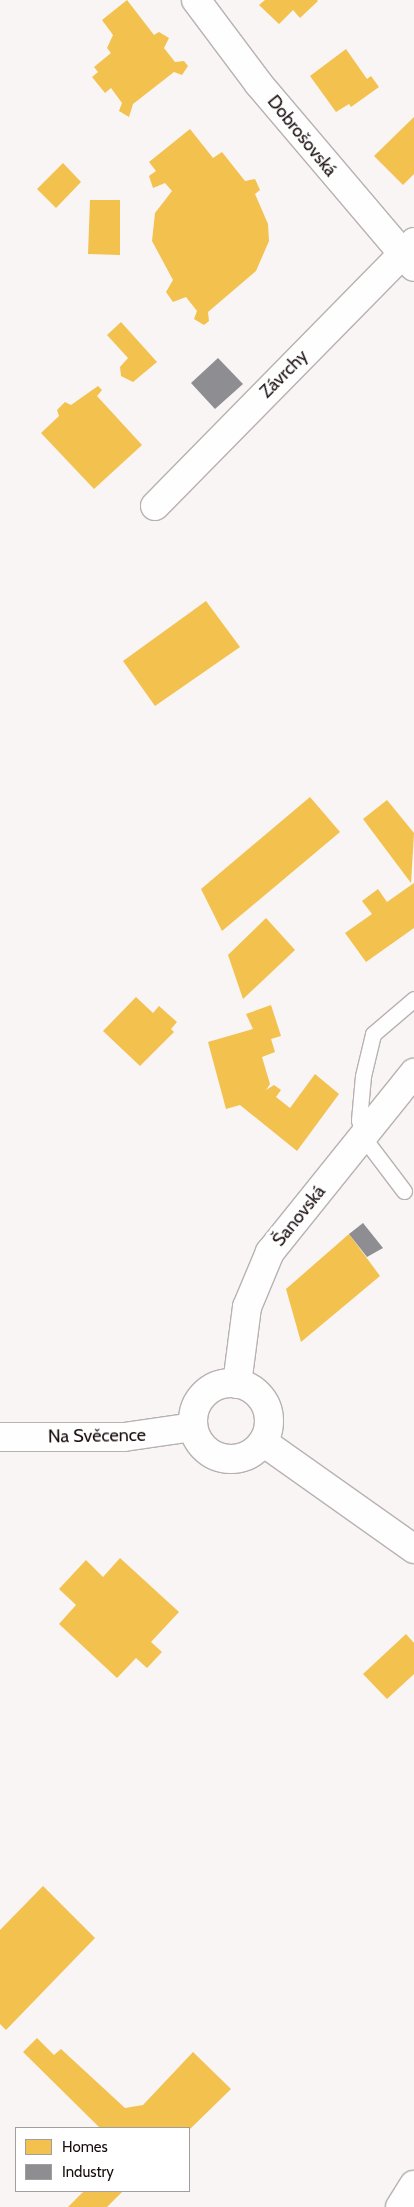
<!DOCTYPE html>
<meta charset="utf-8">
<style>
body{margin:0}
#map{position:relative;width:414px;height:2207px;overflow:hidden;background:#f9f5f5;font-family:Cabin,sans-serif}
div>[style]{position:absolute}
.homes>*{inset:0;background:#f2c14e}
.industry>*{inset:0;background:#8d8d92}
.roads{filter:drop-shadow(1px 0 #b9b1b1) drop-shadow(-1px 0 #b9b1b1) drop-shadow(0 1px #b9b1b1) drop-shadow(0 -1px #b9b1b1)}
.lane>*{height:15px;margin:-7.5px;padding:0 7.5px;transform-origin:7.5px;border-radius:7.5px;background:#fefefe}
.street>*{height:28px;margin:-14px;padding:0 14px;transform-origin:14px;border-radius:14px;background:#fefefe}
.street>.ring{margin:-14px;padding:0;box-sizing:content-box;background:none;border:28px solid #fefefe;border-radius:50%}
.secondary>*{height:28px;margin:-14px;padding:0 14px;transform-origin:14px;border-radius:14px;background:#fefefe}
span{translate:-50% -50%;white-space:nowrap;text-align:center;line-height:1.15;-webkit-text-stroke:5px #fff;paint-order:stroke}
.street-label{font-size:18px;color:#180c0d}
.legend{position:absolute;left:15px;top:2127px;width:175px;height:65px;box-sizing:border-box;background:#fff;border:1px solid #a39e9e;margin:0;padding:6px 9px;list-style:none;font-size:15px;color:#180c0d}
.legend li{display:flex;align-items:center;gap:10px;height:25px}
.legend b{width:25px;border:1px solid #a39e9e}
</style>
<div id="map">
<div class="homes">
<div style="clip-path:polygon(127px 0,154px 35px,159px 32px,169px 38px,164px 48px,175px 62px,184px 61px,188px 66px,182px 75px,174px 72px,133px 104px,129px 117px,119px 111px,122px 103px,111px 88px,105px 93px,92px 77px,98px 72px,94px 67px,111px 53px,107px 48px,113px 35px,102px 20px)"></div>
<div style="clip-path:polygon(265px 0,317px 0,318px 1px,300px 18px,293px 10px,279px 24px,259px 5px)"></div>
<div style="clip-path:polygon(346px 49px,367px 79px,371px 76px,379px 87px,351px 107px,349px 104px,336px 112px,310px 76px)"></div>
<div style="clip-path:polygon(414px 117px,414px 174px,403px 185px,374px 156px)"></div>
<div style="clip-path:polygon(190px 129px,213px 158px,222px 152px,245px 181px,255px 179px,260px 190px,255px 194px,268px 224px,269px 241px,256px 271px,208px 312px,209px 321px,204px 325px,194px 319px,197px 311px,186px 297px,173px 302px,166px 292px,173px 280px,152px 241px,155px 213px,172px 191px,165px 183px,153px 188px,149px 176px,156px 171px,149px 162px)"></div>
<div style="clip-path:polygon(63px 163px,81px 182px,56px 208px,37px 189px)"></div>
<div style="clip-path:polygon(90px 200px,120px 200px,120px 255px,88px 254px)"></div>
<div style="clip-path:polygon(121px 322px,157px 362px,133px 382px,121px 376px,120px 367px,128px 358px,107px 335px)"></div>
<div style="clip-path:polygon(98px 386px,102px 390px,97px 396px,142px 445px,94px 489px,41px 433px,59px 416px,57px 410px,65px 402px,71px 405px)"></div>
<div style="clip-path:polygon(206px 601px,240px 647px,155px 706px,123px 661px)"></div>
<div style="clip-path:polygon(310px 797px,340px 832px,222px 931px,201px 889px)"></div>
<div style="clip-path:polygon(387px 800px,414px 833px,411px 883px,363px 819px)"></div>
<div style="clip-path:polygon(414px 883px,414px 928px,366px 962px,345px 933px,372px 914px,362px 901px,378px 889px,387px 902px)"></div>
<div style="clip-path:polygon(266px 918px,295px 950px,243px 999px,228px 955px)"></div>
<div style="clip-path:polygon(136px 997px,153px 1013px,159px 1006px,177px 1022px,171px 1029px,174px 1032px,140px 1066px,103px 1031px)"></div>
<div style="clip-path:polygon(271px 1005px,281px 1036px,271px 1039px,275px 1052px,262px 1057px,270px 1084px,266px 1090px,274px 1085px,281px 1090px,276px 1097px,290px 1108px,315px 1074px,339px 1094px,297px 1151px,240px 1105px,226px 1109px,208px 1042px,253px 1029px,246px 1014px)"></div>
<div style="clip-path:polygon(349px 1234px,380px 1276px,301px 1342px,286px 1289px)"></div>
<div style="clip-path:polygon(120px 1558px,179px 1612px,151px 1642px,162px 1652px,147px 1668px,136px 1658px,117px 1678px,59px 1624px,76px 1605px,59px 1589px,86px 1560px,103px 1577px)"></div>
<div style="clip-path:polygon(406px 1634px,414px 1643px,414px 1674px,387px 1699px,363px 1674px)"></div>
<div style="clip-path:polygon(43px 1886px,95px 1938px,6px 2030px,0 2024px,0 1930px)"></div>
<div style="clip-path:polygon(37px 2038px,54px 2055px,61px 2049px,125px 2108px,143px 2105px,193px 2052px,231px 2089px,189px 2130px,100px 2128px,23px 2052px)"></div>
<div style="clip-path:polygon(84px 2191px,123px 2191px,107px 2207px,68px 2207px)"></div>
</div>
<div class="industry">
<div style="clip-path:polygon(218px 358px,243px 384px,215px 409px,191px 383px)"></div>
<div style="clip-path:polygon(363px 1223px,383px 1248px,367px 1257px,349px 1234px)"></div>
</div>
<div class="roads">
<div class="lane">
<div style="left:404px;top:1191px;width:68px;rotate:-127.2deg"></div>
<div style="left:363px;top:1137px;width:17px;rotate:-103deg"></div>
<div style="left:359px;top:1120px;width:44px;rotate:-84.8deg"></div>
<div style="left:363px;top:1076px;width:43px;rotate:-76.6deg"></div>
<div style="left:373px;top:1034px;width:54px;rotate:-40.5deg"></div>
</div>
<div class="street">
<div style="left:196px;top:0;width:104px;rotate:53.2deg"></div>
<div style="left:258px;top:83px;width:241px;rotate:49.7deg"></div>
<div style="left:155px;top:506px;width:370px;rotate:-45.5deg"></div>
<div class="ring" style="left:193px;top:1383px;width:48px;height:48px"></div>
<div style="left:237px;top:1384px;width:78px;rotate:-82.6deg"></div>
<div style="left:247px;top:1307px;width:60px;rotate:-67.3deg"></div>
<div style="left:270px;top:1252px;width:230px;rotate:-51.2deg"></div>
<div style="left:0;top:1437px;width:124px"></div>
<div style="left:124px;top:1437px;width:70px;rotate:-8.2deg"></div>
<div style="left:263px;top:1442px;width:185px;rotate:35.3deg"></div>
</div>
<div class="secondary">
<div style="left:400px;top:2207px;width:26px;rotate:-58deg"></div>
</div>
</div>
<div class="street-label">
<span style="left:302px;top:136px;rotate:51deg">Dobrošovská</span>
<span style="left:284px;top:374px;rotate:-45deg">Závrchy</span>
<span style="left:299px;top:1216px;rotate:-51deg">Šanovská</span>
<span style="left:97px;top:1436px;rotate:-1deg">Na Svěcence</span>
</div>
<ul class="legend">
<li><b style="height:14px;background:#f2c14e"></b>Homes</li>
<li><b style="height:14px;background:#8d8d92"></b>Industry</li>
</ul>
</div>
